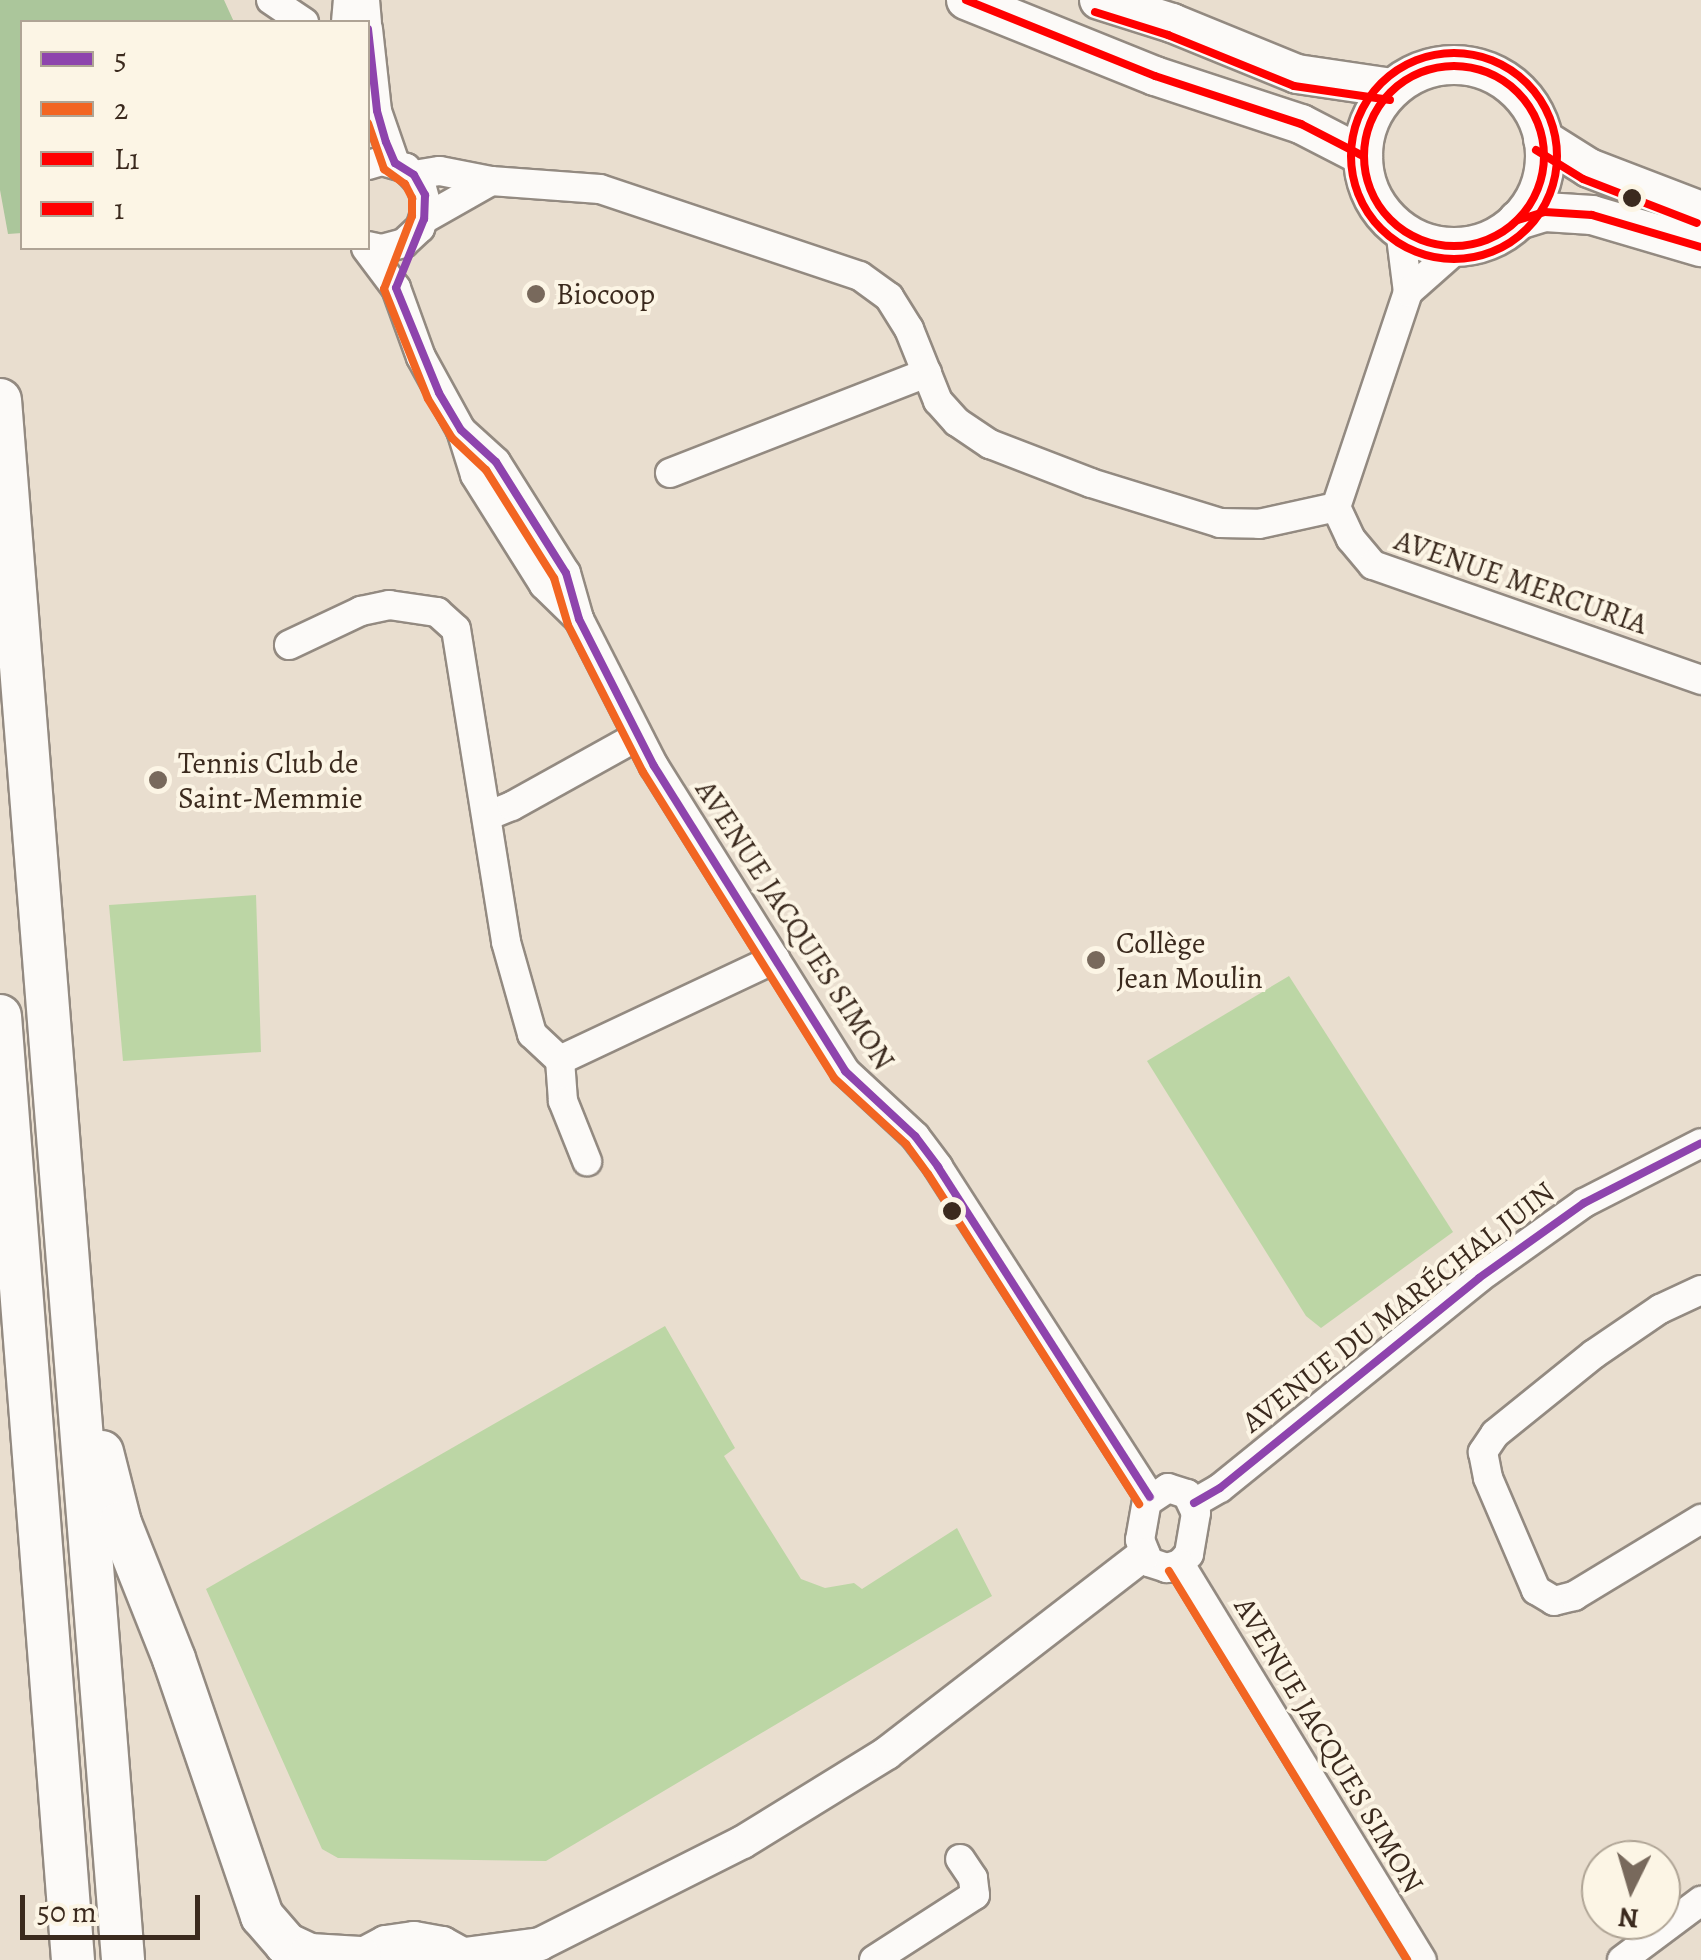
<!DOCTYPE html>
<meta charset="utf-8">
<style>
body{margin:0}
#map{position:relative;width:1701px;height:1960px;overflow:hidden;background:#e9decf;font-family:Alegreya,serif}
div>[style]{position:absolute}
.green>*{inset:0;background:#bcd6a5}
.forest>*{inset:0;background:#abc69b}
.roads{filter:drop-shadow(2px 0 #938a81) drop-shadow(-2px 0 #938a81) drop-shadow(0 2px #938a81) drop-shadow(0 -2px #938a81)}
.minor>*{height:28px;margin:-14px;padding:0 14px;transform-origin:14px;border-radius:14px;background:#fcfaf8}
.tertiary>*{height:32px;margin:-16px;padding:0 16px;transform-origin:16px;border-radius:16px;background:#fcfaf8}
.secondary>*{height:38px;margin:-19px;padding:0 19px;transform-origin:19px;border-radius:19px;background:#fcfaf8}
.secondary>.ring{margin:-19px;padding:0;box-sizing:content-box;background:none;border:38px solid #fcfaf8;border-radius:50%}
.primary>*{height:42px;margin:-21px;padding:0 21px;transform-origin:21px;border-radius:21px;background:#fcfaf8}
.bus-1>*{height:8px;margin:-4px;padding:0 4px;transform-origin:4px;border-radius:4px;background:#8e44ad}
.bus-2>*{height:8px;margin:-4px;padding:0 4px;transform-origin:4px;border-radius:4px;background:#f26522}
.bus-3>*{height:8px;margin:-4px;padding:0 4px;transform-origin:4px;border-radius:4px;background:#f00}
.bus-3>.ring{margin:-4px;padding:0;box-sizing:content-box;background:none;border:8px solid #f00;border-radius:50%}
.bus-4>*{height:8px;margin:-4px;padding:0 4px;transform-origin:4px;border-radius:4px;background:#f00}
.bus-4>.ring{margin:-4px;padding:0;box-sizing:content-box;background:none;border:8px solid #f00;border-radius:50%}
.dots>*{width:28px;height:28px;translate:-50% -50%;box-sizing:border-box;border:5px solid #fcf5e5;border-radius:50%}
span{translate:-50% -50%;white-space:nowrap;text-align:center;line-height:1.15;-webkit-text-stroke:8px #fcf5e5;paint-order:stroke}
.poi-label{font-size:30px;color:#3b2a1e}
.left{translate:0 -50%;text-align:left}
.street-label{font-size:30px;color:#3b2a1e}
.legend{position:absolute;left:20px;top:20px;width:350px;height:230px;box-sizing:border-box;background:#fcf5e5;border:2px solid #afa495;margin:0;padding:12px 18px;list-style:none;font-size:30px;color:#3b2a1e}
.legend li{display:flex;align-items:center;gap:20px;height:50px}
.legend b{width:50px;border:2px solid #afa495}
.north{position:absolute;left:1581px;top:1840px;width:100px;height:100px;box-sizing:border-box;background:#fcf5e5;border:2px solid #afa495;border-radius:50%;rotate:185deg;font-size:28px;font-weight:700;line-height:40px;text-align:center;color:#3b2a1e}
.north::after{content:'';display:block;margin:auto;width:35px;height:45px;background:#78695c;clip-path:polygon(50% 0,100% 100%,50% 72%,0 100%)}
.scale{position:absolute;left:20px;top:1895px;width:180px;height:45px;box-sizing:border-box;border:5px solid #3b2a1e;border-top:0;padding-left:12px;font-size:30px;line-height:35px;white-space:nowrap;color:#3b2a1e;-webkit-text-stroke:8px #fcf5e5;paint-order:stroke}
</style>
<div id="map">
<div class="green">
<div style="clip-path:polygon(256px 895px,261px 1052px,123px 1061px,109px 905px)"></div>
<div style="clip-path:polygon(1289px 976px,1453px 1232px,1321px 1328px,1306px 1316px,1147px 1061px)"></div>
<div style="clip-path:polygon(665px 1326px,735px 1448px,724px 1456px,801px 1579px,825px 1588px,854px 1583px,862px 1589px,957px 1528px,992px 1596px,546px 1861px,338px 1858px,322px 1849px,206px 1589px)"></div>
</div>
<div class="forest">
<div style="clip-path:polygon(0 0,224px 0,234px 22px,22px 22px,22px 233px,8px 234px,0 190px)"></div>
</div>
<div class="roads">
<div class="minor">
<div style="left:271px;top:0;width:40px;rotate:34deg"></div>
<div style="left:365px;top:0;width:22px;rotate:85deg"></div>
<div style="left:346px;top:22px;width:22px;rotate:-85deg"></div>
<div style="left:368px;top:29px;width:82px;rotate:83.7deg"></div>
<div style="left:377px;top:111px;width:55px;rotate:70.9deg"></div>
<div style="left:368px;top:165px;width:15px;rotate:-16deg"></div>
<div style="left:382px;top:161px;width:25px;rotate:16deg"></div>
<div style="left:406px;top:168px;width:22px;rotate:47deg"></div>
<div style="left:421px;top:184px;width:24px;rotate:75deg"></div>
<div style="left:427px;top:207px;width:22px;rotate:108deg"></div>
<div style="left:420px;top:228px;width:22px;rotate:137deg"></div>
<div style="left:404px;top:243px;width:24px;rotate:165deg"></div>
<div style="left:381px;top:249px;width:13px;rotate:-167deg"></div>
<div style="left:414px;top:175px;width:26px;rotate:-9deg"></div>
<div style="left:440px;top:171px;width:52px;rotate:11.1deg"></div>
<div style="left:491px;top:181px;width:109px;rotate:4.2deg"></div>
<div style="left:600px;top:189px;width:274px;rotate:18.5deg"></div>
<div style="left:860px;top:276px;width:36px;rotate:36deg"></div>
<div style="left:889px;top:297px;width:38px;rotate:58deg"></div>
<div style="left:909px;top:329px;width:78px;rotate:68.1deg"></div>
<div style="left:938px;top:401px;width:28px;rotate:48deg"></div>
<div style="left:957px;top:422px;width:40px;rotate:34deg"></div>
<div style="left:990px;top:444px;width:108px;rotate:21.1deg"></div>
<div style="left:1091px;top:483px;width:135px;rotate:17.2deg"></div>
<div style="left:1220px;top:523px;width:39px;rotate:1deg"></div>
<div style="left:1259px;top:524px;width:79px;rotate:-12.4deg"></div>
<div style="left:424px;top:219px;width:77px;rotate:-29.6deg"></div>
<div style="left:1400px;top:229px;width:64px;rotate:82.8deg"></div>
<div style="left:1408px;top:292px;width:227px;rotate:108.5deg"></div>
<div style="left:1336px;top:507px;width:35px;rotate:65deg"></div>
<div style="left:1351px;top:539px;width:34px;rotate:50deg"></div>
<div style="left:1373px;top:565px;width:348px;rotate:19.3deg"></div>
<div style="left:366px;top:248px;width:50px;rotate:53.1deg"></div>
<div style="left:396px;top:288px;width:73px;rotate:70.1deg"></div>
<div style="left:421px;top:357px;width:83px;rotate:61.3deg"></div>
<div style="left:461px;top:430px;width:47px;rotate:72.7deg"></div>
<div style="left:475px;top:475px;width:130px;rotate:57.9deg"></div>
<div style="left:544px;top:585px;width:49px;rotate:44.2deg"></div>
<div style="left:1408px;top:292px;width:69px;rotate:-41.5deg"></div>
<div style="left:461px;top:430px;width:47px;rotate:42.4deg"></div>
<div style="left:496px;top:462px;width:131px;rotate:57.8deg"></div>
<div style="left:566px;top:573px;width:48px;rotate:74.2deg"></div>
<div style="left:579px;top:619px;width:165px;rotate:63deg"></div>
<div style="left:654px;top:766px;width:360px;rotate:57.9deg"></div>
<div style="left:845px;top:1071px;width:96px;rotate:42.9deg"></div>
<div style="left:915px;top:1136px;width:39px;rotate:53deg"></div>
<div style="left:938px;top:1167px;width:392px;rotate:57.3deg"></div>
<div style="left:670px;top:473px;width:276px;rotate:-21.3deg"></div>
<div style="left:289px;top:645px;width:80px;rotate:-25.3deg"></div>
<div style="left:361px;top:611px;width:29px;rotate:-12deg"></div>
<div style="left:389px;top:605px;width:49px;rotate:8.3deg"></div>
<div style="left:437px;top:612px;width:25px;rotate:42deg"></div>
<div style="left:456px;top:629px;width:317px;rotate:80.9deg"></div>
<div style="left:506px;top:942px;width:96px;rotate:74.2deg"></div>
<div style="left:532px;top:1034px;width:38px;rotate:43deg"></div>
<div style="left:487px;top:816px;width:27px;rotate:-22deg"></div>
<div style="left:512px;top:806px;width:144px;rotate:-29.1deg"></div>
<div style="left:560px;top:1060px;width:238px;rotate:-25.2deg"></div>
<div style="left:560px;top:1060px;width:41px;rotate:85.8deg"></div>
<div style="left:563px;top:1101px;width:65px;rotate:68.2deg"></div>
<div style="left:1701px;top:1290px;width:45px;rotate:155.1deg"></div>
<div style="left:1660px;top:1309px;width:80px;rotate:145.7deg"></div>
<div style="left:1594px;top:1354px;width:127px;rotate:141.1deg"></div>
<div style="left:1495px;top:1434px;width:22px;rotate:124deg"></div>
<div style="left:1483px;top:1452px;width:26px;rotate:79deg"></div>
<div style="left:1488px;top:1478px;width:122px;rotate:66.8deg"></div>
<div style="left:1536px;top:1590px;width:21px;rotate:31deg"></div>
<div style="left:1554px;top:1601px;width:21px;rotate:-14deg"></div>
<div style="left:1574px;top:1596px;width:149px;rotate:-31.2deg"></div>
<div style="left:1168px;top:1488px;width:20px;rotate:18deg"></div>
<div style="left:1187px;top:1494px;width:21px;rotate:65deg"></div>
<div style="left:1196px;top:1513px;width:42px;rotate:99.7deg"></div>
<div style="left:1189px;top:1554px;width:13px;rotate:132deg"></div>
<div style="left:1180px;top:1564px;width:14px;rotate:163deg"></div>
<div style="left:1167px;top:1568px;width:19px;rotate:-162deg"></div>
<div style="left:1149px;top:1562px;width:24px;rotate:-112deg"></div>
<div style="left:1140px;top:1540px;width:39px;rotate:-80deg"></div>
<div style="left:1147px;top:1502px;width:25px;rotate:-34deg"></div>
<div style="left:1194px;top:1503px;width:30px;rotate:-30deg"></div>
<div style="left:1220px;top:1488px;width:333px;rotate:-39deg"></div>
<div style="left:1479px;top:1278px;width:129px;rotate:-35.5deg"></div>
<div style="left:1584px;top:1203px;width:131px;rotate:-27.1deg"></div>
<div style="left:1180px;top:1564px;width:464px;rotate:58.6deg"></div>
<div style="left:874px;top:1960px;width:120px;rotate:-32.8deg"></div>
<div style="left:975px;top:1895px;width:17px;rotate:-97deg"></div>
<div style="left:973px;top:1878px;width:23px;rotate:-124deg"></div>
<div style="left:1622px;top:1960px;width:99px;rotate:-36.8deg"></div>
</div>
<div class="tertiary">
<div style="left:457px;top:1955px;width:84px;rotate:-7.5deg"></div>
<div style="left:540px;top:1944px;width:227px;rotate:-26.7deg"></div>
<div style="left:743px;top:1842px;width:169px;rotate:-31.7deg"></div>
<div style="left:887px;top:1753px;width:324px;rotate:-37.7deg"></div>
</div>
<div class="secondary">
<div style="left:966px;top:0;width:204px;rotate:21.9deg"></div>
<div style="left:1155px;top:76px;width:154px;rotate:18.2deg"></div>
<div style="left:1301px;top:124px;width:70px;rotate:27.3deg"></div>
<div style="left:1099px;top:0;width:77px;rotate:17.5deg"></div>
<div style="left:1172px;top:23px;width:135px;rotate:22.2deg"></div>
<div style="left:1297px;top:74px;width:96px;rotate:8.4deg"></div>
<div class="ring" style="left:1363px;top:65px;width:144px;height:144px"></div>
<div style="left:1543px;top:139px;width:54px;rotate:32.2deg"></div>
<div style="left:1589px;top:168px;width:120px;rotate:21deg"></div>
<div style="left:1518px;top:220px;width:28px;rotate:-17deg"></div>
<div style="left:1545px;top:212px;width:47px;rotate:3.7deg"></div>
<div style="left:1592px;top:215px;width:114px;rotate:16.4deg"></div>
<div style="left:358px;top:1960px;width:32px;rotate:-28deg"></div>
<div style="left:386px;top:1945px;width:28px;rotate:-8deg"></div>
<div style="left:414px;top:1941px;width:28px;rotate:10deg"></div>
<div style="left:442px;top:1946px;width:29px;rotate:29deg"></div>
</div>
<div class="primary">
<div style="left:0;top:400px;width:1565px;rotate:85.49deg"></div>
<div style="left:0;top:1016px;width:947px;rotate:85.58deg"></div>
<div style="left:102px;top:1452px;width:73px;rotate:75.8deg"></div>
<div style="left:120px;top:1523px;width:146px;rotate:68.3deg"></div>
<div style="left:174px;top:1659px;width:272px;rotate:71.1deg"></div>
<div style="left:262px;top:1916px;width:37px;rotate:49deg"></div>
<div style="left:286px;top:1944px;width:26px;rotate:25deg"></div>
<div style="left:310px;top:1955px;width:50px;rotate:3.4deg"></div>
</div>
</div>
<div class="bus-1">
<div style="left:368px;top:29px;width:82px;rotate:83.7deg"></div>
<div style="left:377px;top:111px;width:32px;rotate:74deg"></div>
<div style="left:386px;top:142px;width:23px;rotate:67deg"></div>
<div style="left:395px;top:163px;width:22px;rotate:32deg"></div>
<div style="left:414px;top:175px;width:23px;rotate:61deg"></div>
<div style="left:425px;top:195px;width:24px;rotate:92deg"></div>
<div style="left:424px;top:219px;width:74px;rotate:112.1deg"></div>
<div style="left:396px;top:288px;width:113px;rotate:67.7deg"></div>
<div style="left:439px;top:393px;width:43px;rotate:59.3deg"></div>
<div style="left:461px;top:430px;width:47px;rotate:42.4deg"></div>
<div style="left:496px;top:462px;width:131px;rotate:57.8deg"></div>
<div style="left:566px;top:573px;width:48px;rotate:74.2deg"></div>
<div style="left:579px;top:619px;width:165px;rotate:63deg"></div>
<div style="left:654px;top:766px;width:360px;rotate:57.9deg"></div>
<div style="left:845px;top:1071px;width:96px;rotate:42.9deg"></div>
<div style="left:915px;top:1136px;width:39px;rotate:53deg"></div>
<div style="left:938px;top:1167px;width:392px;rotate:57.3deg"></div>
<div style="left:1194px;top:1503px;width:30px;rotate:-30deg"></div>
<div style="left:1220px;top:1488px;width:333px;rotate:-39deg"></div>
<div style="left:1479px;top:1278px;width:129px;rotate:-35.5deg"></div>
<div style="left:1584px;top:1203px;width:131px;rotate:-27.1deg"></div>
</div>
<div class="bus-2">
<div style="left:368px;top:123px;width:49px;rotate:70.8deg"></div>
<div style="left:384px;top:169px;width:26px;rotate:36deg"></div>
<div style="left:405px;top:184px;width:16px;rotate:63deg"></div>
<div style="left:412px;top:198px;width:18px;rotate:90deg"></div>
<div style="left:412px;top:216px;width:78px;rotate:111deg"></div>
<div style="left:384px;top:289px;width:118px;rotate:68.2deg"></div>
<div style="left:428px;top:399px;width:46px;rotate:58.4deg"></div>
<div style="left:452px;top:438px;width:47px;rotate:43.3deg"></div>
<div style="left:486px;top:470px;width:128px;rotate:57.8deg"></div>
<div style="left:554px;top:578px;width:49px;rotate:73.4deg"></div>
<div style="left:568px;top:625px;width:165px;rotate:63deg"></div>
<div style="left:643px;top:772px;width:361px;rotate:58deg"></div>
<div style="left:834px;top:1078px;width:98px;rotate:42.5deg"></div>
<div style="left:906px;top:1144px;width:37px;rotate:54deg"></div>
<div style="left:928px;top:1174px;width:392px;rotate:57.4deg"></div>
<div style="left:1169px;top:1571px;width:456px;rotate:58.5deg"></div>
</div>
<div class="bus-3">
<div style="left:966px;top:0;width:204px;rotate:21.9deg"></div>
<div style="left:1155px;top:76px;width:154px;rotate:18.2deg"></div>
<div style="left:1301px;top:124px;width:70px;rotate:27.3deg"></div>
<div class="ring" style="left:1364px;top:66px;width:172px;height:172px"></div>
<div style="left:1518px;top:220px;width:28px;rotate:-17deg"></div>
<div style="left:1545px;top:212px;width:47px;rotate:3.7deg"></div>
<div style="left:1592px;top:215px;width:114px;rotate:16.4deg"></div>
</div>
<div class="bus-4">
<div style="left:1095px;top:12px;width:77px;rotate:17.5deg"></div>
<div style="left:1168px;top:35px;width:136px;rotate:22deg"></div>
<div style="left:1294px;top:86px;width:97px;rotate:8.3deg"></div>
<div class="ring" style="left:1351px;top:53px;width:198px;height:198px"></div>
<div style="left:1536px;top:150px;width:55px;rotate:31.7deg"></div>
<div style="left:1583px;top:179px;width:122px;rotate:21.1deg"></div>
</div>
<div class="dots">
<div style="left:1632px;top:198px;background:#3b2a1e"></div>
<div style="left:536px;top:294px;background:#78695c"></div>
<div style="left:158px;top:780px;background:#78695c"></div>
<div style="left:1096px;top:960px;background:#78695c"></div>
<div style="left:952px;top:1211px;background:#3b2a1e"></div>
</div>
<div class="poi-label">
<span class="left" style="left:556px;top:294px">Biocoop</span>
<span class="left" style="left:178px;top:780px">Tennis Club de<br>Saint-Memmie</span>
<span class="left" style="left:1116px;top:960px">Collège<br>Jean Moulin</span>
</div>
<div class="street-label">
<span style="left:1521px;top:582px;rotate:19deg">AVENUE MERCURIA</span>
<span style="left:795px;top:925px;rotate:57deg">AVENUE JACQUES SIMON</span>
<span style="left:1398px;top:1307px;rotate:-38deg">AVENUE DU MARÉCHAL JUIN</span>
<span style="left:1329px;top:1745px;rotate:59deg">AVENUE JACQUES SIMON</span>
</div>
<ul class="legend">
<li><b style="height:12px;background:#8e44ad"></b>5</li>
<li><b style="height:12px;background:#f26522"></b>2</li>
<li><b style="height:12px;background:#f00"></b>L1</li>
<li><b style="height:12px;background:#f00"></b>1</li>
</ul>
<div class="north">N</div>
<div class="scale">50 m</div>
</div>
